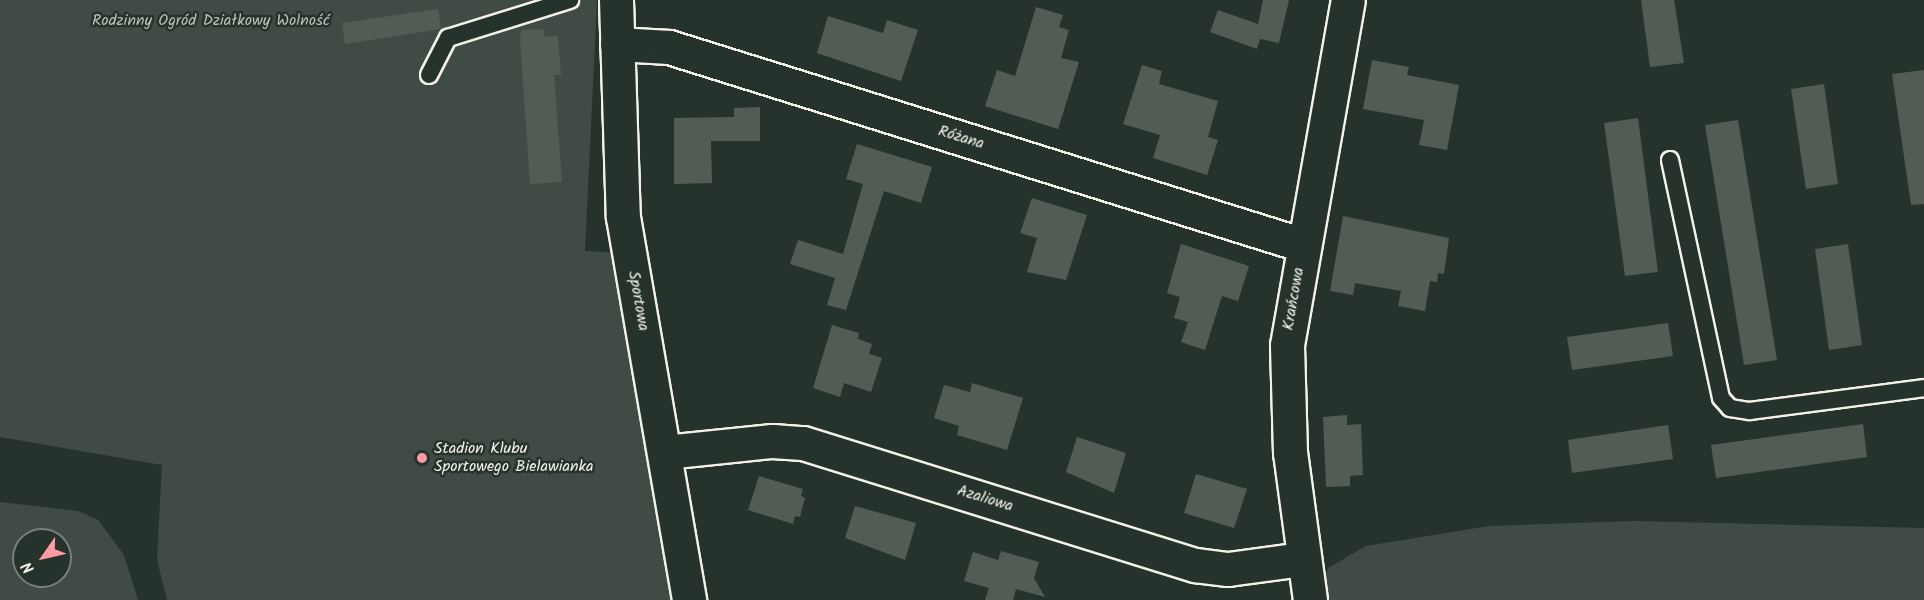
<!DOCTYPE html>
<meta charset="utf-8">
<style>
body{margin:0}
#map{position:relative;width:1924px;height:600px;overflow:hidden;background:#26332d;font-family:Kalam,sans-serif}
div>[style]{position:absolute}
.green>*{inset:0;background:#414b45}
.building>*{inset:0;background:#525c55}
.roads{filter:drop-shadow(2px 0 #f4f1e8) drop-shadow(-2px 0 #f4f1e8) drop-shadow(0 2px #f4f1e8) drop-shadow(0 -2px #f4f1e8)}
.lane>*{height:16px;margin:-8px;padding:0 8px;transform-origin:8px;border-radius:8px;background:#26332d}
.street>*{height:33px;margin:-16.5px;padding:0 16.5px;transform-origin:16.5px;border-radius:16.5px;background:#26332d}
.dots>*{width:16px;height:16px;translate:-50% -50%;box-sizing:border-box;border:3px solid #26332d;border-radius:50%}
span{translate:-50% -50%;white-space:nowrap;text-align:center;line-height:1.15;-webkit-text-stroke:5px #26332d;paint-order:stroke}
.park-label{font-size:16px;color:#bebfb7}
.street-label{font-size:16px;color:#f4f1e8}
.poi-label{font-size:16px;color:#f4f1e8}
.left{translate:0 -50%;text-align:left}
.north{position:absolute;left:12px;top:528px;width:60px;height:60px;box-sizing:border-box;background:#26332d;border:2px solid #787f78;border-radius:50%;rotate:236deg;font-size:16px;font-weight:700;line-height:24px;text-align:center;color:#f4f1e8}
.north::after{content:'';display:block;margin:auto;width:21px;height:27px;background:#ff9aa2;clip-path:polygon(50% 0,100% 100%,50% 72%,0 100%)}
</style>
<div id="map">
<div class="green">
<div style="clip-path:polygon(0 0,597px 0,585px 251px,617px 253px,678px 600px,167px 600px,157px 560px,162px 465px,0 437px)"></div>
<div style="clip-path:polygon(evenodd,0 502px,78px 511px,98px 520px,124px 555px,138px 600px,0 600px,0 502px,24px 540px,60px 540px,60px 576px,24px 576px,24px 540px)"></div>
<div style="clip-path:polygon(1635px 521px,1924px 528px,1924px 600px,1325px 600px,1323px 584px,1328px 568px,1366px 546px,1489px 526px)"></div>
</div>
<div class="building">
<div style="clip-path:polygon(1263px 0,1289px 0,1279px 43px,1260px 39px,1257px 49px,1210px 32px,1218px 10px,1258px 24px)"></div>
<div style="clip-path:polygon(1641px 0,1674px 0,1684px 63px,1650px 67px)"></div>
<div style="clip-path:polygon(1036px 7px,1063px 15px,1059px 27px,1069px 30px,1061px 58px,1079px 62px,1058px 129px,985px 106px,997px 70px,1015px 76px)"></div>
<div style="clip-path:polygon(438px 9px,441px 29px,345px 44px,342px 23px)"></div>
<div style="clip-path:polygon(828px 16px,883px 33px,887px 20px,918px 30px,901px 81px,817px 53px)"></div>
<div style="clip-path:polygon(543px 29px,545px 37px,558px 36px,561px 75px,554px 75px,562px 182px,530px 184px,520px 39px,521px 30px)"></div>
<div style="clip-path:polygon(1372px 60px,1409px 67px,1407px 75px,1459px 85px,1447px 150px,1419px 145px,1424px 120px,1363px 109px)"></div>
<div style="clip-path:polygon(1142px 65px,1162px 71px,1159px 84px,1218px 101px,1208px 137px,1218px 140px,1207px 175px,1153px 158px,1160px 135px,1123px 124px)"></div>
<div style="clip-path:polygon(1924px 70px,1924px 204px,1911px 205px,1892px 74px)"></div>
<div style="clip-path:polygon(1824px 84px,1838px 184px,1806px 189px,1791px 89px)"></div>
<div style="clip-path:polygon(760px 107px,760px 141px,711px 141px,712px 183px,674px 184px,674px 118px,734px 117px,734px 108px)"></div>
<div style="clip-path:polygon(1638px 118px,1658px 272px,1625px 276px,1604px 123px)"></div>
<div style="clip-path:polygon(1738px 120px,1777px 360px,1744px 365px,1705px 125px)"></div>
<div style="clip-path:polygon(857px 144px,932px 167px,921px 203px,884px 191px,846px 310px,827px 305px,835px 278px,790px 264px,798px 240px,843px 254px,863px 184px,846px 179px)"></div>
<div style="clip-path:polygon(1032px 198px,1087px 215px,1066px 280px,1027px 272px,1037px 238px,1020px 233px)"></div>
<div style="clip-path:polygon(1343px 216px,1449px 238px,1444px 274px,1438px 273px,1437px 282px,1430px 281px,1425px 311px,1398px 306px,1401px 291px,1355px 283px,1353px 295px,1330px 291px)"></div>
<div style="clip-path:polygon(1181px 244px,1249px 266px,1238px 301px,1222px 296px,1205px 350px,1181px 342px,1188px 322px,1174px 318px,1180px 297px,1167px 293px)"></div>
<div style="clip-path:polygon(1848px 244px,1862px 345px,1829px 350px,1815px 249px)"></div>
<div style="clip-path:polygon(1668px 323px,1673px 356px,1572px 370px,1567px 337px)"></div>
<div style="clip-path:polygon(832px 325px,859px 333px,858px 339px,872px 344px,869px 354px,882px 358px,871px 392px,844px 383px,840px 397px,813px 388px)"></div>
<div style="clip-path:polygon(972px 383px,1023px 398px,1007px 450px,957px 435px,959px 426px,934px 418px,944px 385px,970px 392px)"></div>
<div style="clip-path:polygon(1347px 415px,1347px 425px,1361px 424px,1363px 475px,1350px 476px,1350px 486px,1326px 487px,1323px 417px)"></div>
<div style="clip-path:polygon(1863px 424px,1867px 457px,1716px 478px,1711px 445px)"></div>
<div style="clip-path:polygon(1668px 425px,1673px 459px,1572px 473px,1568px 440px)"></div>
<div style="clip-path:polygon(1077px 437px,1126px 453px,1114px 493px,1066px 472px)"></div>
<div style="clip-path:polygon(1196px 474px,1247px 489px,1234px 528px,1184px 513px)"></div>
<div style="clip-path:polygon(759px 476px,803px 489px,801px 496px,805px 498px,800px 517px,795px 516px,793px 524px,748px 510px)"></div>
<div style="clip-path:polygon(855px 506px,916px 523px,905px 560px,845px 538px)"></div>
<div style="clip-path:polygon(1001px 551px,1039px 562px,1034px 578px,1045px 597px,1016px 589px,1013px 600px,985px 600px,989px 588px,964px 581px,973px 552px,998px 560px)"></div>
</div>
<div class="roads">
<div class="lane">
<div style="left:429px;top:75px;width:42px;rotate:-62.8deg"></div>
<div style="left:448px;top:38px;width:128px;rotate:-17.3deg"></div>
<div style="left:1670px;top:160px;width:243px;rotate:77.9deg"></div>
<div style="left:1721px;top:398px;width:13px;rotate:48deg"></div>
<div style="left:1730px;top:408px;width:20px;rotate:9deg"></div>
<div style="left:1750px;top:411px;width:176px;rotate:-7.5deg"></div>
</div>
<div class="street">
<div style="left:616px;top:0;width:217px;rotate:88.2deg"></div>
<div style="left:623px;top:217px;width:389px;rotate:80.2deg"></div>
<div style="left:617px;top:44px;width:52px;rotate:3.3deg"></div>
<div style="left:669px;top:47px;width:664px;rotate:17.34deg"></div>
<div style="left:665px;top:452px;width:108px;rotate:-5.9deg"></div>
<div style="left:772px;top:441px;width:31px;rotate:4deg"></div>
<div style="left:803px;top:443px;width:411px;rotate:17.3deg"></div>
<div style="left:1195px;top:565px;width:33px;rotate:7deg"></div>
<div style="left:1228px;top:569px;width:75px;rotate:-7.7deg"></div>
<div style="left:1310px;top:600px;width:148px;rotate:-97.7deg"></div>
<div style="left:1290px;top:453px;width:108px;rotate:-91.6deg"></div>
<div style="left:1287px;top:345px;width:350px;rotate:-80deg"></div>
</div>
</div>
<div class="dots">
<div style="left:422px;top:458px;background:#ff9aa2"></div>
</div>
<div class="park-label">
<span style="left:211px;top:21px">Rodzinny Ogród Działkowy Wolność</span>
</div>
<div class="street-label">
<span style="left:961px;top:138px;rotate:17deg">Różana</span>
<span style="left:1294px;top:299px;rotate:-80deg">Krańcowa</span>
<span style="left:638px;top:301px;rotate:80deg">Sportowa</span>
<span style="left:985px;top:499px;rotate:17deg">Azaliowa</span>
</div>
<div class="poi-label">
<span class="left" style="left:434px;top:458px">Stadion Klubu<br>Sportowego Bielawianka</span>
</div>
<div class="north">N</div>
</div>
